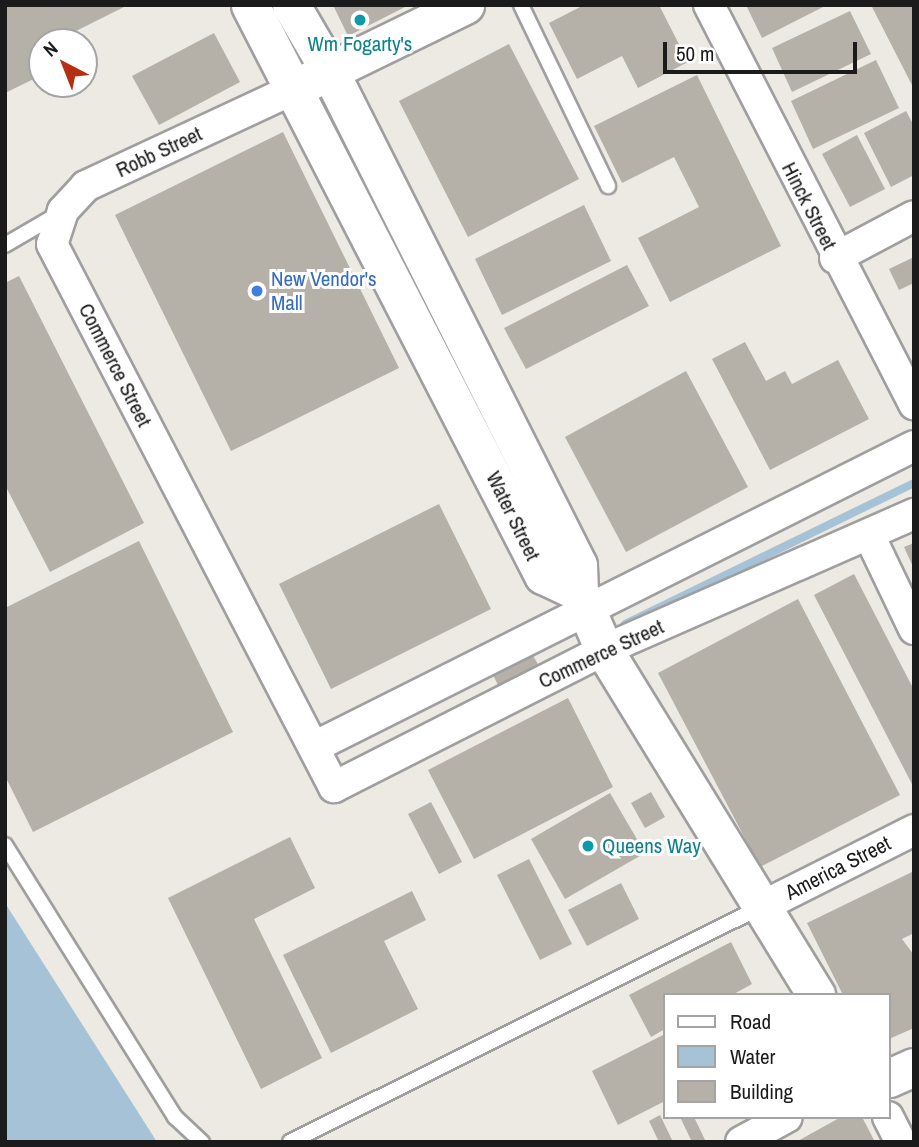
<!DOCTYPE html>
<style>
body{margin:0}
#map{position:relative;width:919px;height:1147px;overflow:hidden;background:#eceae2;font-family:"Archivo Narrow",sans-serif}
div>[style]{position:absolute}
.water>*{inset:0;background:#a5c2d6}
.stream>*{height:8px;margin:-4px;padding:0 4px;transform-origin:4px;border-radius:4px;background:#a5c2d6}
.building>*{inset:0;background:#b5b0a8}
.roads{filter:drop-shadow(2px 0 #9f9f9f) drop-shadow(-2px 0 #9f9f9f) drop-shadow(0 2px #9f9f9f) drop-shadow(0 -2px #9f9f9f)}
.service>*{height:14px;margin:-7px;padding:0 7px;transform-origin:7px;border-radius:7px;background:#fff}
.minor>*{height:30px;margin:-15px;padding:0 15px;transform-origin:15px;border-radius:15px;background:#fff}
.tertiary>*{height:37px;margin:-18.5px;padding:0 18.5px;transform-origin:18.5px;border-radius:18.5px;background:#fff}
.dots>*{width:19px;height:19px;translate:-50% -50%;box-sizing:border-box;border:4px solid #fff;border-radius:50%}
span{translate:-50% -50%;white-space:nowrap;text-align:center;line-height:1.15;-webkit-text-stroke:6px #fff;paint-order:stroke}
.culture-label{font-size:21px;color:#0d838f}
.left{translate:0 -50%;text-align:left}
.street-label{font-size:21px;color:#1b1b1b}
.shop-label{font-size:21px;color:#366cbe}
.frame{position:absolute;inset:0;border:7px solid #1b1b1b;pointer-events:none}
.legend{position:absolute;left:663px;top:993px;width:228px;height:126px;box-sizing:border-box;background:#fff;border:2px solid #a4a4a4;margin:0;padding:9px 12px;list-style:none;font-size:21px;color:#1b1b1b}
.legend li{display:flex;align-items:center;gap:14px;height:35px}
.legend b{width:35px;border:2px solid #a4a4a4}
.north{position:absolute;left:28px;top:28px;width:70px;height:70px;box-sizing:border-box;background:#fff;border:2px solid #a4a4a4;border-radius:50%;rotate:318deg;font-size:19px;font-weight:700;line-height:28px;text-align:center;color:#1b1b1b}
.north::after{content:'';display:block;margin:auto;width:24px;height:32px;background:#b53012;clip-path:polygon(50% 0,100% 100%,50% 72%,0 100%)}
.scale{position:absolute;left:663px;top:42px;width:194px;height:32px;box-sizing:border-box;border:4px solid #1b1b1b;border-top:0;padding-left:9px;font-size:21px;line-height:24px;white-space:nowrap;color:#1b1b1b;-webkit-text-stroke:5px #fff;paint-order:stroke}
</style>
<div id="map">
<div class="water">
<div style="clip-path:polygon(5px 903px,157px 1142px,5px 1142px)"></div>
</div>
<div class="stream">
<div style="left:625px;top:624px;width:322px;rotate:-26deg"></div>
</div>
<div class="building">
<div style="clip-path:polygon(5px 5px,128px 5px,54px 42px,42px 42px,42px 75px,5px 93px)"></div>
<div style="clip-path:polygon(333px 5px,409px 5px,348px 36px)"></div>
<div style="clip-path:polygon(584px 5px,659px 5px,688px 62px,638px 88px,622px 56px,577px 79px,549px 23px)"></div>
<div style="clip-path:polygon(746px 5px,827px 5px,762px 38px)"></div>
<div style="clip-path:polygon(871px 5px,914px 5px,914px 89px)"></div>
<div style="clip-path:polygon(850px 11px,871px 54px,792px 92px,772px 48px)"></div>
<div style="clip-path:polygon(214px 33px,240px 82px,159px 125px,132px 76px)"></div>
<div style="clip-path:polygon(509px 44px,579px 179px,468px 237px,399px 101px)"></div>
<div style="clip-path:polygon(876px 60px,899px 108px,813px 149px,791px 101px)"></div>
<div style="clip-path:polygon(697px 75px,781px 246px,670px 302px,638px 238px,699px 207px,674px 157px,622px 183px,594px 126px)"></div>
<div style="clip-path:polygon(906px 111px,914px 126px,914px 175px,891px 187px,864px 133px)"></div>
<div style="clip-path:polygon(283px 132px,399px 368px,231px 451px,115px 215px)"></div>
<div style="clip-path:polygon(857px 135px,885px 189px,850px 207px,822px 154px)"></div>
<div style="clip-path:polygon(584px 205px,611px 261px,502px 315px,475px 259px)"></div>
<div style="clip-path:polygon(914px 257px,914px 283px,899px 290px,889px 269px)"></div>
<div style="clip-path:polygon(627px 265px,649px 306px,526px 369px,504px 328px)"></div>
<div style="clip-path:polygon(19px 276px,144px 523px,50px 572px,5px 485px,5px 283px)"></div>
<div style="clip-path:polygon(745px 342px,766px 381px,785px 371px,792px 384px,838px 360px,869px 419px,770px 470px,712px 359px)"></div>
<div style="clip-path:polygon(686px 371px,748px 487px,626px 552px,565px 437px)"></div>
<div style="clip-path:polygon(439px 504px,491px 609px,331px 689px,279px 584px)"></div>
<div style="clip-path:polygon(139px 541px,233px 732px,33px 832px,5px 776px,5px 608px)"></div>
<div style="clip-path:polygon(914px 543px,914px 569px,904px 547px)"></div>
<div style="clip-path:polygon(854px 574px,914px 690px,914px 788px,814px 595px)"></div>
<div style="clip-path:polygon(798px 599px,900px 795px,760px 867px,658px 673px)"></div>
<div style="clip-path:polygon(528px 647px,539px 666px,499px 687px,489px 667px)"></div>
<div style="clip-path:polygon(568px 698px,613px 787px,474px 859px,428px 770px)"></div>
<div style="clip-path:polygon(651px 792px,665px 817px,645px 828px,631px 803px)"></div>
<div style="clip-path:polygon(610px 793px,645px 853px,565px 899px,531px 839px)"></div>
<div style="clip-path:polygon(431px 802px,462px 862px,439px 874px,408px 814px)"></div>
<div style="clip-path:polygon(290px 837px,315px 888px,254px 919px,322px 1058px,261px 1089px,168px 898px)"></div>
<div style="clip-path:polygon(529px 859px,572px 944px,540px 960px,497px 875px)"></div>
<div style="clip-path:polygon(914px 871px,914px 933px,902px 939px,914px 955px,914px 1028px,889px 1039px,889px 995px,843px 995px,807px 923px)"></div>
<div style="clip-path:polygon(621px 883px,639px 919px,587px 946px,568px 910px)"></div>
<div style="clip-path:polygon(412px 891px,426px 920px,384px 941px,418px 1009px,331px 1053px,283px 955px)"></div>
<div style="clip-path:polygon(731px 942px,752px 984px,732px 995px,665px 995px,665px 1029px,651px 1037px,629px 995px)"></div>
<div style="clip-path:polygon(665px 1034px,665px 1101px,618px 1125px,592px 1071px)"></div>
<div style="clip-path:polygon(660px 1115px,673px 1142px,659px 1142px,649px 1121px)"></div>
<div style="clip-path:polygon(680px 1117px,694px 1117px,706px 1142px,692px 1142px)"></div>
<div style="clip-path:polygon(841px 1117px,862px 1117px,875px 1142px,796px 1142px)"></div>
</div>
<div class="roads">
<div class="service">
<div style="left:521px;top:5px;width:201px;rotate:64.3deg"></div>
<div style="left:5px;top:245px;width:61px;rotate:-30.3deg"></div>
<div style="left:5px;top:845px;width:321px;rotate:58deg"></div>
<div style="left:175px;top:1117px;width:37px;rotate:43deg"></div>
<div style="left:290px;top:1142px;width:526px;rotate:-26.52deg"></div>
</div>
<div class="minor">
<div style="left:709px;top:5px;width:449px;rotate:62.8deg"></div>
<div style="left:294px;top:89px;width:230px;rotate:155deg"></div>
<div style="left:86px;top:186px;width:34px;rotate:133deg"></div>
<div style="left:63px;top:211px;width:35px;rotate:108deg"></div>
<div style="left:52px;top:244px;width:612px;rotate:62.56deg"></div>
<div style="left:334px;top:787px;width:303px;rotate:-26.9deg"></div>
<div style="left:604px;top:650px;width:339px;rotate:-23.7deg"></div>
<div style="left:835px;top:258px;width:89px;rotate:-28deg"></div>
<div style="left:870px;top:537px;width:102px;rotate:64.4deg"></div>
<div style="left:314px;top:747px;width:671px;rotate:-26.64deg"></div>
<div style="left:763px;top:906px;width:169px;rotate:-26.7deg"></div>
<div style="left:888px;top:1117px;width:28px;rotate:63deg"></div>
<div style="left:741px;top:1142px;width:52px;rotate:-28.5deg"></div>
</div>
<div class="tertiary">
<div style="left:250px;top:5px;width:641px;rotate:62.8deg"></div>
<div style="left:543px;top:575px;width:40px;rotate:25deg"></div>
<div style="left:579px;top:592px;width:63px;rotate:66.7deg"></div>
<div style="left:604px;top:650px;width:405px;rotate:58.4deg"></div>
<div style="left:291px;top:5px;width:75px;rotate:59.7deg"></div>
<div style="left:329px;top:70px;width:554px;rotate:63.3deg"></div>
<div style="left:578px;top:565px;width:27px;rotate:88deg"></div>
<div style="left:307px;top:82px;width:176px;rotate:-26deg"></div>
<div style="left:889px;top:1078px;width:27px;rotate:-24deg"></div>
</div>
</div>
<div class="dots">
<div style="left:360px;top:20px;background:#0f9aa8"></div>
<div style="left:257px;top:291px;background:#3f7fe0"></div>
<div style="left:588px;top:846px;background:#0f9aa8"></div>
</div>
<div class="culture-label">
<span style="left:360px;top:44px">Wm Fogarty's</span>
<span class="left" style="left:602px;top:846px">Queens Way</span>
</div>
<div class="street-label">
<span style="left:159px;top:152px;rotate:-25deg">Robb Street</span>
<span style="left:809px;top:206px;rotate:63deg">Hinck Street</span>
<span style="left:115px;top:365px;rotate:63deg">Commerce Street</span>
<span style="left:513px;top:516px;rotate:64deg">Water Street</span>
<span style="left:601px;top:654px;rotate:-25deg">Commerce Street</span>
<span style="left:838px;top:868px;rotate:-27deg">America Street</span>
</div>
<div class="shop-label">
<span class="left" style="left:271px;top:291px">New Vendor's<br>Mall</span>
</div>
<div class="frame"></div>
<ul class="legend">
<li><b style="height:9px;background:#fff"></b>Road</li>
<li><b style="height:19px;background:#a5c2d6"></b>Water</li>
<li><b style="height:19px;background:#b5b0a8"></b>Building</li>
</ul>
<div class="north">N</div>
<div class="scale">50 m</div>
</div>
